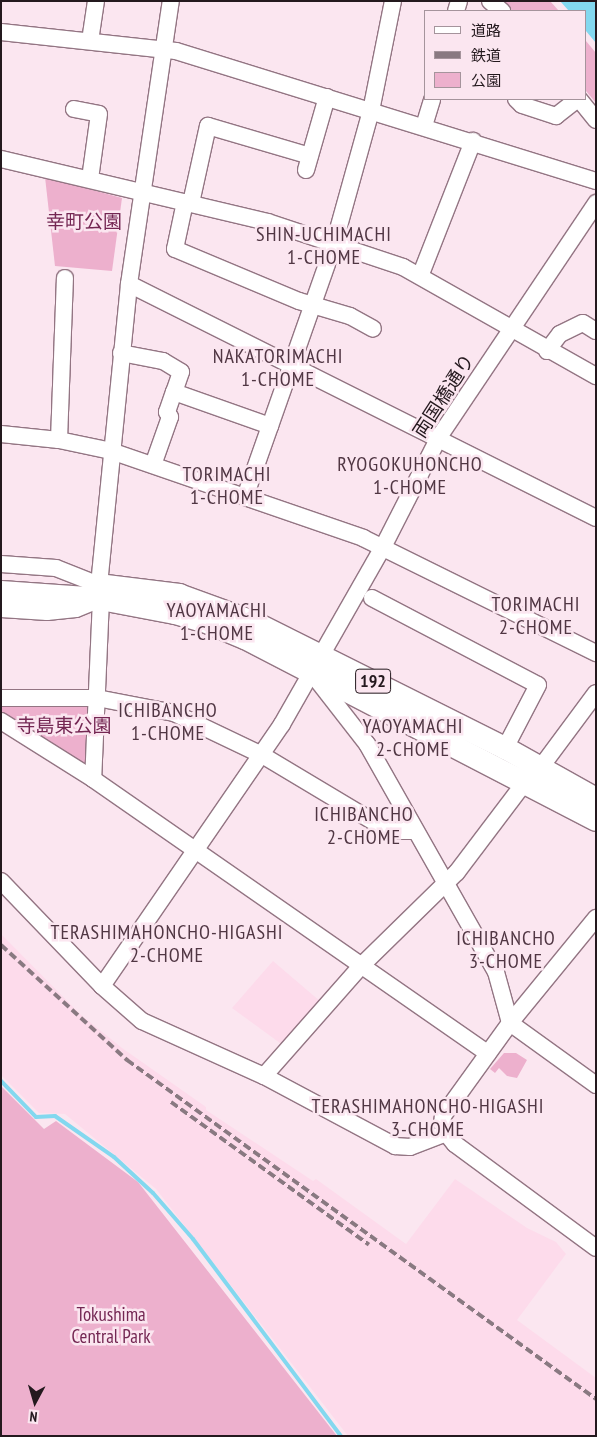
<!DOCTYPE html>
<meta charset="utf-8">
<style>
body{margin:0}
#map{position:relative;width:597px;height:1437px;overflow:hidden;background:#fbe6f0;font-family:"PT Sans Narrow","Noto Sans JP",sans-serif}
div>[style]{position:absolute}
.built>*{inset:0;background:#fddbeb}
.green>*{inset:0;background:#edb0cd}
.water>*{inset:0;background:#83d8ef}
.stream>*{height:4px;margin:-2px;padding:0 2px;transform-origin:2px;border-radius:2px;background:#83d8ef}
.roads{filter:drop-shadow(1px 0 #937583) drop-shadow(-1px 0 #937583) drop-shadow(0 1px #937583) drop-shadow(0 -1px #937583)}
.minor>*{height:16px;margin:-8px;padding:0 8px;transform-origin:8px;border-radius:8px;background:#fff}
.highway>*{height:22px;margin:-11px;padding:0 11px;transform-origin:11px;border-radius:11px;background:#fff}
.rail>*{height:4px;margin-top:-2px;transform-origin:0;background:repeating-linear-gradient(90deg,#897981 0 8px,transparent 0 12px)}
span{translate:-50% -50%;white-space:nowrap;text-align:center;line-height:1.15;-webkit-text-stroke:5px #fbe6f0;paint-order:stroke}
.shield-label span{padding:1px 4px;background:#fbe6f0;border:1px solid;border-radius:4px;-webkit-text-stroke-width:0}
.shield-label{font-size:18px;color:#24191e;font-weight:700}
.park-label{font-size:19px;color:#742753}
.street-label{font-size:19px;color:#24191e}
.neighbourhood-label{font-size:20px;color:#503643;letter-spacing:1px}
.frame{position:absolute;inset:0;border:2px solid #24191e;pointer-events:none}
.legend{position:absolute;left:424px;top:10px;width:162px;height:90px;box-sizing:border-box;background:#fbe6f0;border:1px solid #a5949c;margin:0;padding:6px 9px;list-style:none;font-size:15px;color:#24191e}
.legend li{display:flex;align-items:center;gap:10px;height:25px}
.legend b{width:25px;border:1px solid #a5949c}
.north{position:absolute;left:10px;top:1377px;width:50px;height:50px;-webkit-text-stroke:4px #fbe6f0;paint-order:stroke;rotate:186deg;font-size:14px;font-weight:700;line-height:20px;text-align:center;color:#24191e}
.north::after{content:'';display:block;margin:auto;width:18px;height:22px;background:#24191e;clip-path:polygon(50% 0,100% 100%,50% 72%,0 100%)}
</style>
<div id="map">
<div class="built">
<div style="clip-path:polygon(1px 934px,80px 1014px,122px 1048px,206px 1107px,206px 1110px,313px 1181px,316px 1179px,406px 1244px,455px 1179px,527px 1228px,556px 1242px,566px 1254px,517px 1320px,596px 1378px,596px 1436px,348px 1436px,156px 1189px,65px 1114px,39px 1113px,1px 1075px)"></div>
<div style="clip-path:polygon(273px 961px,321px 1002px,284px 1046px,232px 1008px)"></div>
</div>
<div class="green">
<div style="clip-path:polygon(503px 1px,550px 1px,559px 11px,513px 11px)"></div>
<div style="clip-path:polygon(586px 41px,596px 53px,596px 103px,586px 91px)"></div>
<div style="clip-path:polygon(45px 177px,122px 198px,112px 271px,55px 266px)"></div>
<div style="clip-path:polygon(77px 701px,90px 707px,86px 763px,82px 764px,1px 715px,1px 704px)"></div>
<div style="clip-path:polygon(504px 1053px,516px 1053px,527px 1060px,517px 1078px,507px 1076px,499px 1068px,495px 1073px,490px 1069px)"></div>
<div style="clip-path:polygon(1px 1086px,44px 1129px,56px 1121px,138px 1182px,337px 1436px,1px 1436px)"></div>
</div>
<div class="water">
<div style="clip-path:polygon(560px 1px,596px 1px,596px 43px,586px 31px,586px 11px,569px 11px)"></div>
</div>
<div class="stream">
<div style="left:1px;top:1081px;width:50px;rotate:45.8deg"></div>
<div style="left:36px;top:1117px;width:19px;rotate:-3deg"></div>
<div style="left:55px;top:1116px;width:72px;rotate:34.8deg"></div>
<div style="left:114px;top:1157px;width:53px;rotate:42.7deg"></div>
<div style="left:153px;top:1193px;width:61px;rotate:49deg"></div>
<div style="left:193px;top:1239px;width:246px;rotate:53.1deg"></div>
</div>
<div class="roads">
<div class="minor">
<div style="left:490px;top:1px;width:16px;rotate:40deg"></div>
<div style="left:456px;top:11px;width:10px;rotate:-73deg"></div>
<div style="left:1px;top:32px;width:176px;rotate:6.2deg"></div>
<div style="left:176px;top:51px;width:440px;rotate:17.2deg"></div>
<div style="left:90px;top:41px;width:40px;rotate:-81.5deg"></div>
<div style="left:516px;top:99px;width:8px;rotate:45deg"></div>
<div style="left:522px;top:105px;width:36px;rotate:18deg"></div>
<div style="left:556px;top:116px;width:28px;rotate:-38deg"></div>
<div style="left:579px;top:99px;width:27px;rotate:51deg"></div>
<div style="left:74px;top:109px;width:25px;rotate:11deg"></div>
<div style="left:99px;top:114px;width:66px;rotate:97.9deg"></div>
<div style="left:424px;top:126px;width:28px;rotate:-73deg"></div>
<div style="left:1px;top:159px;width:274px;rotate:13.3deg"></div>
<div style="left:268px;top:222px;width:142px;rotate:18.4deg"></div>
<div style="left:403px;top:267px;width:222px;rotate:29.5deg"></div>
<div style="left:306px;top:170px;width:76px;rotate:-74deg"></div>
<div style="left:185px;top:202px;width:48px;rotate:102deg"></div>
<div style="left:175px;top:249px;width:134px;rotate:22.8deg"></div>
<div style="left:299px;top:301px;width:53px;rotate:16.4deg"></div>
<div style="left:350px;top:316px;width:26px;rotate:29deg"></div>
<div style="left:191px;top:203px;width:79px;rotate:-77.6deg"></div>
<div style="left:208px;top:126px;width:106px;rotate:16.4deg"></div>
<div style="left:421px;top:274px;width:143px;rotate:-68.6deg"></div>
<div style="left:129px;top:284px;width:522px;rotate:26.61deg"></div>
<div style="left:547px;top:351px;width:21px;rotate:-53deg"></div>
<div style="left:560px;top:334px;width:25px;rotate:-26deg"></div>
<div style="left:583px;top:323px;width:15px;rotate:32deg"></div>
<div style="left:121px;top:353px;width:43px;rotate:10.8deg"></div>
<div style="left:163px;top:361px;width:21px;rotate:31deg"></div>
<div style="left:181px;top:372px;width:21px;rotate:109deg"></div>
<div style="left:174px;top:392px;width:102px;rotate:19.5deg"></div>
<div style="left:1px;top:434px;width:58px;rotate:5.9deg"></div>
<div style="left:59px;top:440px;width:53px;rotate:11.9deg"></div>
<div style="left:111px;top:451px;width:267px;rotate:19deg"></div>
<div style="left:363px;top:538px;width:260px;rotate:26.3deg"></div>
<div style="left:59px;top:440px;width:162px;rotate:-87.9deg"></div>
<div style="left:153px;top:465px;width:51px;rotate:-70.5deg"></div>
<div style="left:170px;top:417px;width:6px;rotate:-121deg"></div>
<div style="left:167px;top:412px;width:21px;rotate:-71deg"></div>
<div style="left:245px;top:497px;width:268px;rotate:-70.6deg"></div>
<div style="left:334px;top:244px;width:138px;rotate:-74.5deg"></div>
<div style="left:371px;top:111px;width:112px;rotate:-78.7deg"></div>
<div style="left:1px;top:564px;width:55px;rotate:4.2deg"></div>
<div style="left:56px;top:568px;width:46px;rotate:21.6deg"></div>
<div style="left:99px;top:585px;width:302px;rotate:-84.3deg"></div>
<div style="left:129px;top:284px;width:286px;rotate:-81.6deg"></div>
<div style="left:372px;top:598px;width:187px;rotate:27.7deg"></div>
<div style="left:538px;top:685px;width:71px;rotate:117.6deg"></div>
<div style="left:1px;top:609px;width:46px;rotate:3.7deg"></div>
<div style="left:47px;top:612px;width:29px;rotate:-6deg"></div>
<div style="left:76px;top:609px;width:27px;rotate:-22deg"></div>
<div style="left:101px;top:599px;width:180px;rotate:92.5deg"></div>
<div style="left:314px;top:676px;width:86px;rotate:52.1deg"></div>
<div style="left:367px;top:744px;width:262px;rotate:60.5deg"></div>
<div style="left:496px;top:972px;width:53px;rotate:74.6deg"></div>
<div style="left:1px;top:698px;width:96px"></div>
<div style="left:97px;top:698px;width:78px;rotate:11deg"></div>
<div style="left:174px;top:713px;width:98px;rotate:25.5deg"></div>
<div style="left:262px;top:755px;width:148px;rotate:30.9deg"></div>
<div style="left:389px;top:831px;width:26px"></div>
<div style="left:1px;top:721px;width:109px;rotate:32.2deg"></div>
<div style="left:93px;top:779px;width:481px;rotate:34.8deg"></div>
<div style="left:541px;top:767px;width:92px;rotate:-53.4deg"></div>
<div style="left:1px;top:881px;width:146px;rotate:46.1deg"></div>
<div style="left:102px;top:986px;width:53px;rotate:41.2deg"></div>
<div style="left:142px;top:1021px;width:134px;rotate:24.3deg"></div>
<div style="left:264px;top:1076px;width:149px;rotate:28.1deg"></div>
<div style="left:395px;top:1146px;width:15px;rotate:4deg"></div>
<div style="left:410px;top:1147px;width:39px;rotate:-21deg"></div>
<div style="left:102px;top:986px;width:318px;rotate:-55.5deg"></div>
<div style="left:282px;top:724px;width:204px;rotate:-60.3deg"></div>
<div style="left:383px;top:547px;width:123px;rotate:-63deg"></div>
<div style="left:439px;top:437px;width:282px;rotate:-56.1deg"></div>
<div style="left:510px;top:1023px;width:136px;rotate:-50.7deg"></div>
<div style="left:264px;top:1076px;width:148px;rotate:-48.6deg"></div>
<div style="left:362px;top:965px;width:133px;rotate:-44.4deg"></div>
<div style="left:457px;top:872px;width:113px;rotate:-52.9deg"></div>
<div style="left:596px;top:1085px;width:106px;rotate:-144.2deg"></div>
<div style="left:510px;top:1023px;width:115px;rotate:125.8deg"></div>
<div style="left:443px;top:1116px;width:7px;rotate:98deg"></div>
<div style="left:442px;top:1123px;width:11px;rotate:68deg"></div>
<div style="left:446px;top:1133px;width:14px;rotate:51deg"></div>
<div style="left:455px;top:1144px;width:175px;rotate:36.4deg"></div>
</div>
<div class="highway">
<div style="left:98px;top:585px;width:82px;rotate:7deg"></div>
<div style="left:179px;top:595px;width:79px;rotate:20deg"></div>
<div style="left:253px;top:622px;width:282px;rotate:26.6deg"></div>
<div style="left:505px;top:748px;width:104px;rotate:29.3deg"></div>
<div style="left:1px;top:592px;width:100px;rotate:4deg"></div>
<div style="left:101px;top:599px;width:75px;rotate:10.7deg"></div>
<div style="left:175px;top:613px;width:35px;rotate:16deg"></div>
<div style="left:209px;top:623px;width:39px;rotate:23deg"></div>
<div style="left:245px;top:638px;width:395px;rotate:27.4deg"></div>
</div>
</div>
<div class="rail">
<div style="left:1px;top:945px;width:171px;rotate:42.4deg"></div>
<div style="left:127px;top:1060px;width:579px;rotate:35.86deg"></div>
<div style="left:171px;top:1102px;width:244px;rotate:35.8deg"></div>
</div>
<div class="shield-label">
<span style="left:373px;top:681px">192</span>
</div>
<div class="park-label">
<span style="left:84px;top:222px">幸町公園</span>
<span style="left:64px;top:726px">寺島東公園</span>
<span style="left:111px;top:1326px">Tokushima<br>Central Park</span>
</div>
<div class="street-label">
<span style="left:444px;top:396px;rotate:-57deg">両国橋通り</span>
</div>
<div class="neighbourhood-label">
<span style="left:324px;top:246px">SHIN-UCHIMACHI<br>1-CHOME</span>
<span style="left:278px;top:368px">NAKATORIMACHI<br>1-CHOME</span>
<span style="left:410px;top:476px">RYOGOKUHONCHO<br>1-CHOME</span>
<span style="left:227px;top:486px">TORIMACHI<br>1-CHOME</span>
<span style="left:536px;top:616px">TORIMACHI<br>2-CHOME</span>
<span style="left:217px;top:622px">YAOYAMACHI<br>1-CHOME</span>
<span style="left:168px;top:722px">ICHIBANCHO<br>1-CHOME</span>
<span style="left:413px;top:738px">YAOYAMACHI<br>2-CHOME</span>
<span style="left:364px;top:826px">ICHIBANCHO<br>2-CHOME</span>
<span style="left:167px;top:944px">TERASHIMAHONCHO-HIGASHI<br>2-CHOME</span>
<span style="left:506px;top:950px">ICHIBANCHO<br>3-CHOME</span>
<span style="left:428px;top:1118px">TERASHIMAHONCHO-HIGASHI<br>3-CHOME</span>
</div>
<div class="frame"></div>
<ul class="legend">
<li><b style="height:6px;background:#fff"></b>道路</li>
<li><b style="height:6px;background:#897981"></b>鉄道</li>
<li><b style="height:14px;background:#edb0cd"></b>公園</li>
</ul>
<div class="north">N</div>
</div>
